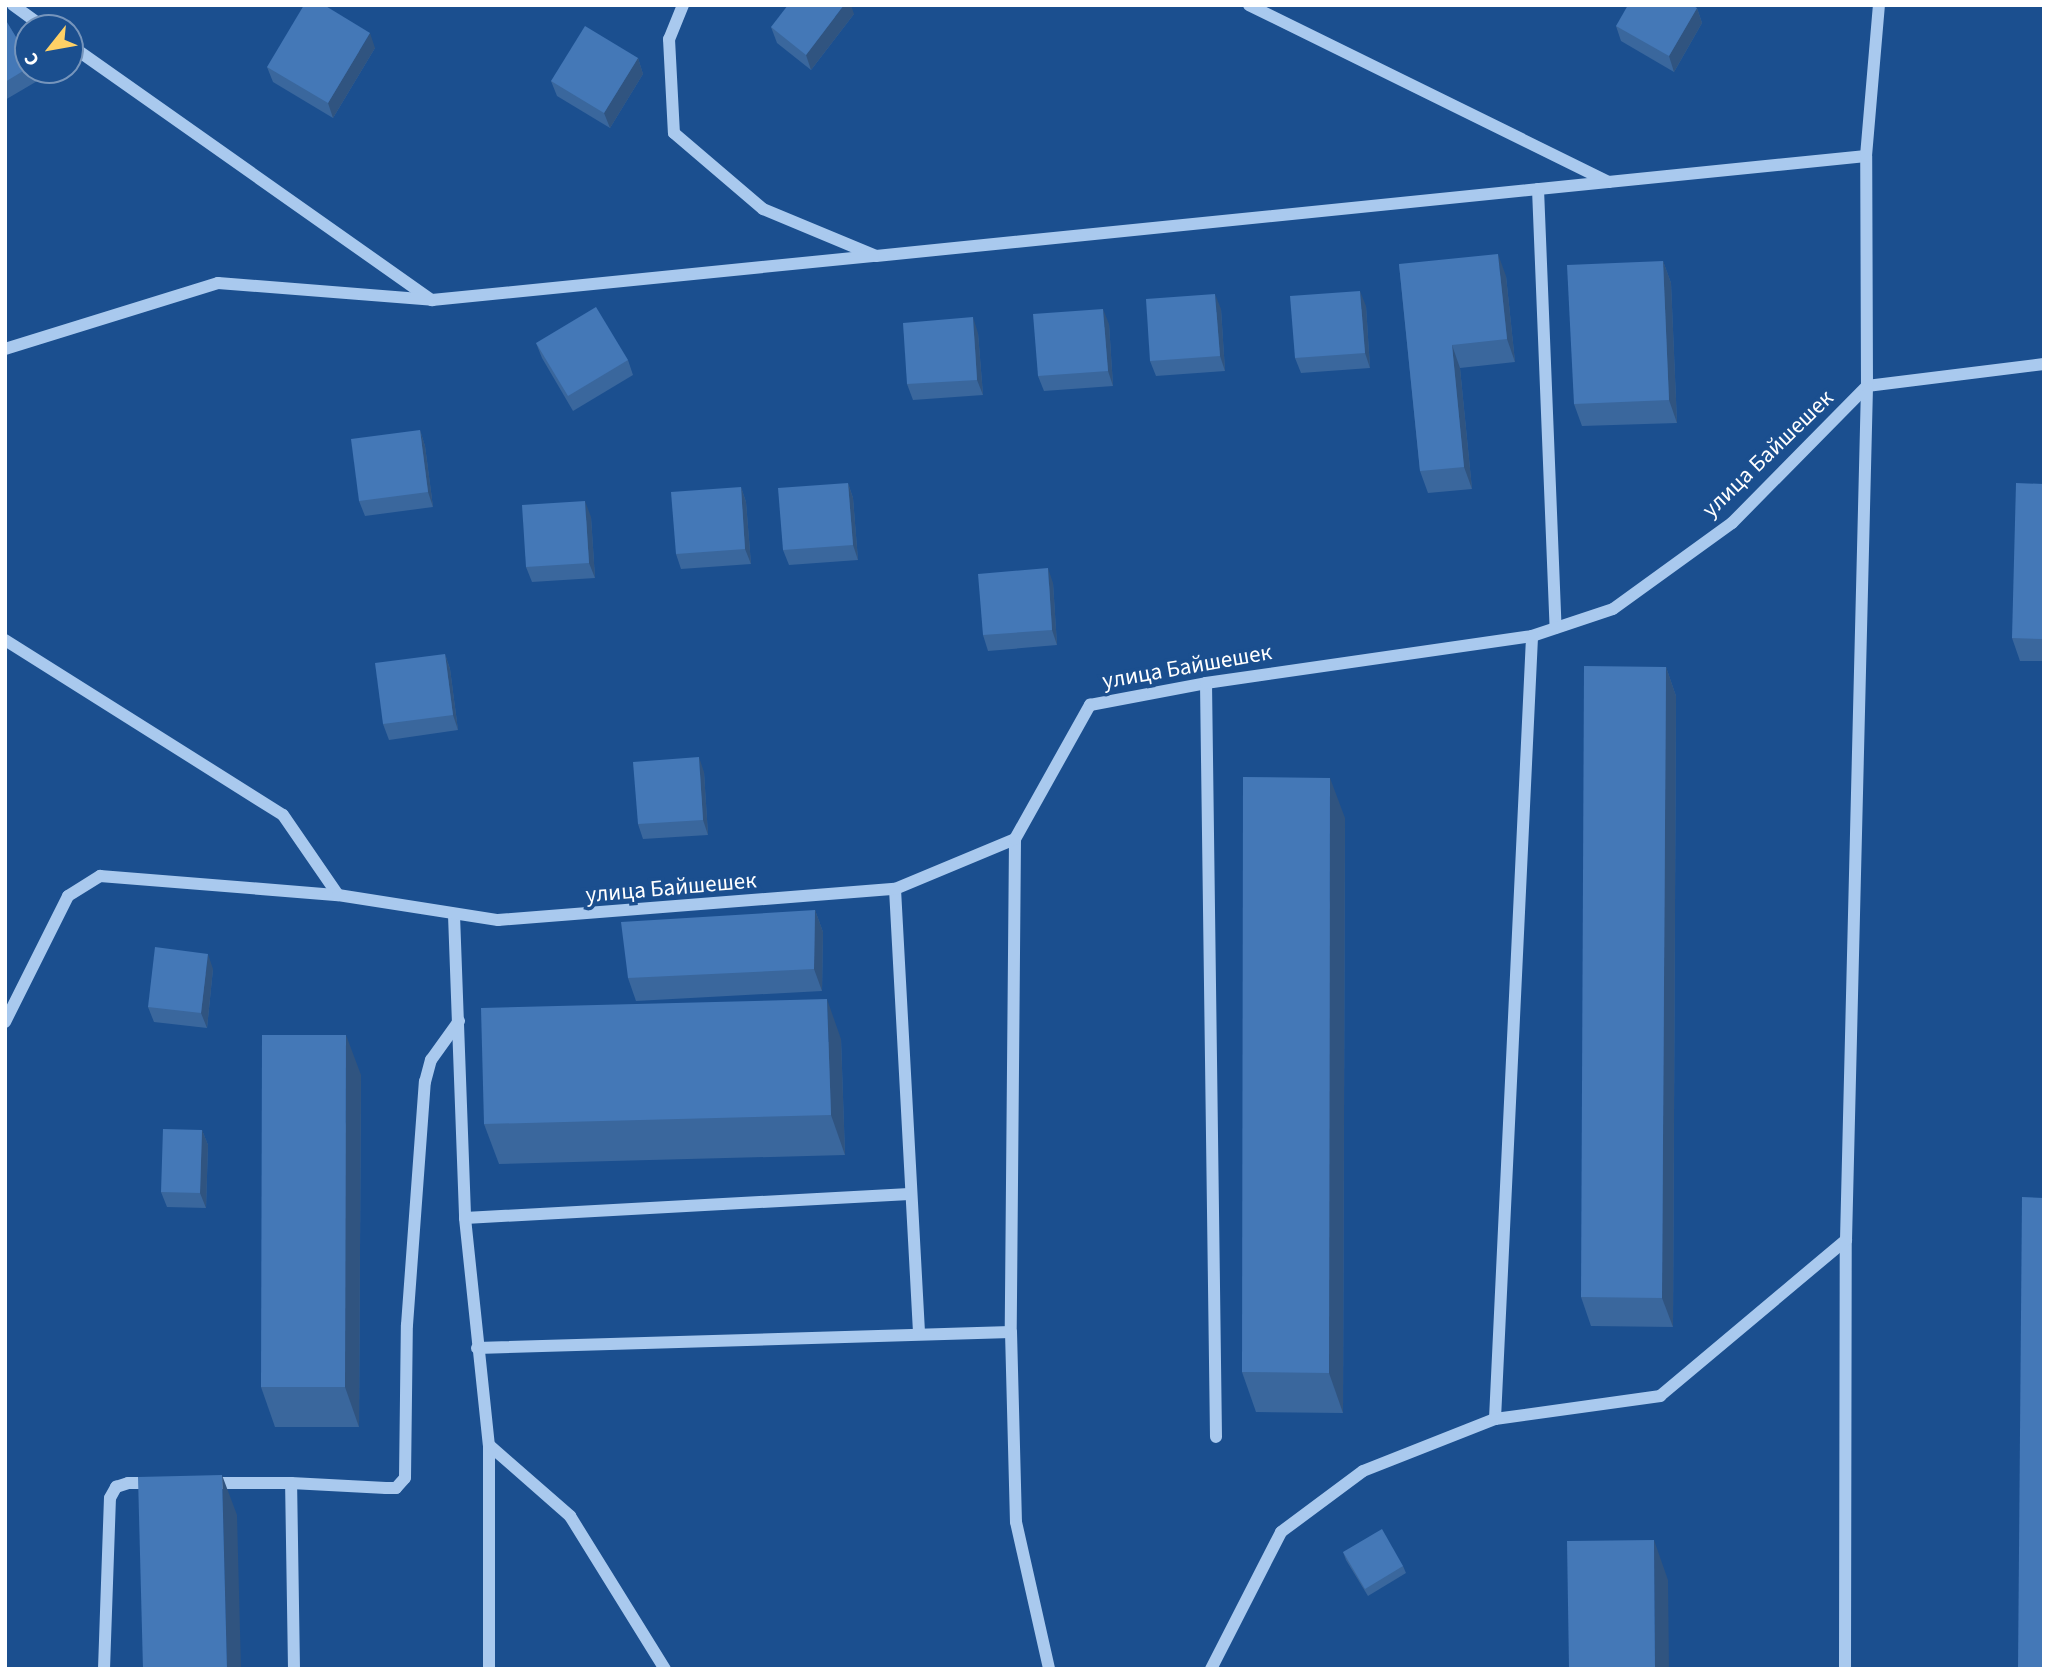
<!DOCTYPE html>
<meta charset="utf-8">
<style>
body{margin:0}
#map{position:relative;width:2049px;height:1674px;overflow:hidden;background:#1b4f8f;font-family:"Source Sans 3",sans-serif}
div>[style]{position:absolute}
.minor>*{height:12px;margin:-6px;padding:0 6px;transform-origin:6px;border-radius:6px;background:#a9c9ee}
.wall>*{inset:0;background:#3a679d}
.shaded-wall>*{inset:0;background:#305480}
.building>*{inset:0;background:#4478b7}
span{translate:-50% -50%;white-space:nowrap;text-align:center;line-height:1.15;-webkit-text-stroke:7px #1b4f8f;paint-order:stroke}
.street-label{font-size:23px;color:#fff}
.frame{position:absolute;inset:0;border:7px solid #fff;pointer-events:none}
.north{position:absolute;left:14px;top:14px;width:70px;height:70px;box-sizing:border-box;background:#1b4f8f;border:2px solid #7695bc;border-radius:50%;rotate:239deg;font-size:19px;font-weight:700;line-height:28px;text-align:center;color:#fff}
.north::after{content:'';display:block;margin:auto;width:24px;height:32px;background:#ffd166;clip-path:polygon(50% 0,100% 100%,50% 72%,0 100%)}
</style>
<div id="map">
<div class="minor">
<div style="left:13px;top:5px;width:39px;rotate:36deg"></div>
<div style="left:683px;top:5px;width:37px;rotate:112deg"></div>
<div style="left:669px;top:39px;width:94px;rotate:87deg"></div>
<div style="left:674px;top:133px;width:117px;rotate:40.5deg"></div>
<div style="left:763px;top:209px;width:122px;rotate:22.6deg"></div>
<div style="left:876px;top:256px;width:995px;rotate:-5.77deg"></div>
<div style="left:1249px;top:5px;width:401px;rotate:26.2deg"></div>
<div style="left:70px;top:45px;width:443px;rotate:35.2deg"></div>
<div style="left:432px;top:300px;width:443px;rotate:-5.7deg"></div>
<div style="left:1538px;top:189px;width:439px;rotate:87.7deg"></div>
<div style="left:5px;top:349px;width:223px;rotate:-17.2deg"></div>
<div style="left:218px;top:283px;width:215px;rotate:4.5deg"></div>
<div style="left:5px;top:640px;width:328px;rotate:32.2deg"></div>
<div style="left:283px;top:815px;width:97px;rotate:55.5deg"></div>
<div style="left:1206px;top:683px;width:754px;rotate:89.24deg"></div>
<div style="left:1015px;top:839px;width:493px;rotate:90.5deg"></div>
<div style="left:1011px;top:1332px;width:190px;rotate:88.5deg"></div>
<div style="left:1016px;top:1522px;width:151px;rotate:77.3deg"></div>
<div style="left:895px;top:889px;width:443px;rotate:86.9deg"></div>
<div style="left:454px;top:915px;width:303px;rotate:87.9deg"></div>
<div style="left:465px;top:1218px;width:228px;rotate:84deg"></div>
<div style="left:489px;top:1445px;width:224px;rotate:90deg"></div>
<div style="left:5px;top:1022px;width:141px;rotate:-63.4deg"></div>
<div style="left:68px;top:896px;width:38px;rotate:-32deg"></div>
<div style="left:100px;top:876px;width:239px;rotate:4.6deg"></div>
<div style="left:338px;top:895px;width:162px;rotate:8.9deg"></div>
<div style="left:498px;top:920px;width:398px;rotate:-4.5deg"></div>
<div style="left:895px;top:889px;width:130px;rotate:-22.6deg"></div>
<div style="left:1015px;top:839px;width:154px;rotate:-60.8deg"></div>
<div style="left:1090px;top:705px;width:118px;rotate:-10.7deg"></div>
<div style="left:1206px;top:683px;width:329px;rotate:-8.2deg"></div>
<div style="left:1532px;top:636px;width:85px;rotate:-18.4deg"></div>
<div style="left:1613px;top:609px;width:147px;rotate:-35.9deg"></div>
<div style="left:1732px;top:523px;width:192px;rotate:-45.4deg"></div>
<div style="left:1867px;top:386px;width:178px;rotate:-7.1deg"></div>
<div style="left:465px;top:1218px;width:445px;rotate:-3.1deg"></div>
<div style="left:477px;top:1348px;width:534px;rotate:-1.72deg"></div>
<div style="left:1495px;top:1419px;width:784px;rotate:-87.29deg"></div>
<div style="left:489px;top:1445px;width:108px;rotate:41.2deg"></div>
<div style="left:570px;top:1516px;width:180px;rotate:58.2deg"></div>
<div style="left:211px;top:1483px;width:80px"></div>
<div style="left:104px;top:1669px;width:171px;rotate:-88deg"></div>
<div style="left:110px;top:1498px;width:13px;rotate:-61deg"></div>
<div style="left:116px;top:1487px;width:13px;rotate:-18deg"></div>
<div style="left:128px;top:1483px;width:26px"></div>
<div style="left:294px;top:1669px;width:186px;rotate:-90.9deg"></div>
<div style="left:291px;top:1483px;width:95px;rotate:3deg"></div>
<div style="left:386px;top:1488px;width:10px"></div>
<div style="left:396px;top:1488px;width:13px;rotate:-48deg"></div>
<div style="left:405px;top:1478px;width:153px;rotate:-89.3deg"></div>
<div style="left:407px;top:1325px;width:244px;rotate:-85.8deg"></div>
<div style="left:425px;top:1082px;width:23px;rotate:-75deg"></div>
<div style="left:431px;top:1060px;width:48px;rotate:-54.3deg"></div>
<div style="left:1211px;top:1669px;width:154px;rotate:-62.9deg"></div>
<div style="left:1281px;top:1532px;width:102px;rotate:-36.6deg"></div>
<div style="left:1363px;top:1471px;width:142px;rotate:-21.5deg"></div>
<div style="left:1495px;top:1419px;width:167px;rotate:-7.9deg"></div>
<div style="left:1660px;top:1396px;width:243px;rotate:-40deg"></div>
<div style="left:1845px;top:1669px;width:429px;rotate:-89.9deg"></div>
<div style="left:1846px;top:1240px;width:854px;rotate:-88.59deg"></div>
<div style="left:1867px;top:386px;width:230px;rotate:-90.2deg"></div>
<div style="left:1866px;top:156px;width:152px;rotate:-85.1deg"></div>
</div>
<div class="wall">
<div style="clip-path:polygon(1697px 8px,1702px 23px,1674px 72px,1621px 41px,1616px 26px)"></div>
<div style="clip-path:polygon(854px 14px,811px 70px,777px 43px,771px 27px)"></div>
<div style="clip-path:polygon(5px 19px,28px 57px,28px 70px,35px 70px,39px 80px,5px 100px)"></div>
<div style="clip-path:polygon(375px 48px,333px 118px,273px 82px,267px 67px)"></div>
<div style="clip-path:polygon(638px 58px,643px 74px,610px 128px,557px 96px,551px 81px)"></div>
<div style="clip-path:polygon(1663px 261px,1671px 283px,1677px 423px,1582px 426px,1574px 404px)"></div>
<div style="clip-path:polygon(1399px 264px,1506px 276px,1515px 362px,1460px 368px,1472px 489px,1428px 493px,1420px 471px)"></div>
<div style="clip-path:polygon(1366px 306px,1370px 368px,1301px 373px,1295px 358px)"></div>
<div style="clip-path:polygon(1221px 309px,1225px 371px,1156px 376px,1150px 361px)"></div>
<div style="clip-path:polygon(1109px 324px,1113px 386px,1044px 391px,1038px 376px)"></div>
<div style="clip-path:polygon(978px 333px,983px 395px,913px 400px,907px 384px)"></div>
<div style="clip-path:polygon(536px 343px,628px 360px,633px 375px,573px 411px,542px 358px)"></div>
<div style="clip-path:polygon(420px 430px,425px 446px,433px 507px,365px 516px,359px 501px)"></div>
<div style="clip-path:polygon(848px 483px,853px 498px,858px 560px,789px 565px,783px 550px)"></div>
<div style="clip-path:polygon(2044px 484px,2044px 661px,2020px 661px,2012px 638px)"></div>
<div style="clip-path:polygon(741px 487px,746px 502px,751px 564px,681px 569px,676px 554px)"></div>
<div style="clip-path:polygon(591px 517px,595px 578px,532px 582px,526px 567px)"></div>
<div style="clip-path:polygon(1053px 583px,1057px 645px,988px 651px,983px 635px)"></div>
<div style="clip-path:polygon(445px 654px,450px 669px,458px 730px,389px 740px,383px 724px)"></div>
<div style="clip-path:polygon(1666px 667px,1676px 696px,1673px 1327px,1591px 1326px,1581px 1297px)"></div>
<div style="clip-path:polygon(704px 772px,708px 835px,643px 839px,638px 824px)"></div>
<div style="clip-path:polygon(1345px 818px,1343px 1413px,1256px 1412px,1242px 1372px)"></div>
<div style="clip-path:polygon(815px 910px,823px 932px,822px 991px,636px 1001px,628px 978px)"></div>
<div style="clip-path:polygon(213px 969px,207px 1028px,154px 1022px,148px 1007px)"></div>
<div style="clip-path:polygon(841px 1039px,845px 1155px,499px 1164px,484px 1124px)"></div>
<div style="clip-path:polygon(361px 1075px,359px 1427px,275px 1427px,261px 1387px)"></div>
<div style="clip-path:polygon(202px 1130px,208px 1145px,206px 1208px,167px 1207px,161px 1192px)"></div>
<div style="clip-path:polygon(1343px 1552px,1403px 1566px,1406px 1573px,1368px 1596px,1346px 1560px)"></div>
</div>
<div class="shaded-wall">
<div style="clip-path:polygon(844px 5px,851px 5px,854px 14px,811px 70px,806px 55px)"></div>
<div style="clip-path:polygon(1697px 8px,1702px 23px,1674px 72px,1669px 56px)"></div>
<div style="clip-path:polygon(370px 33px,375px 48px,333px 118px,328px 103px)"></div>
<div style="clip-path:polygon(638px 58px,643px 74px,610px 128px,604px 113px)"></div>
<div style="clip-path:polygon(1498px 254px,1506px 276px,1515px 362px,1507px 339px)"></div>
<div style="clip-path:polygon(1663px 261px,1671px 283px,1677px 423px,1669px 400px)"></div>
<div style="clip-path:polygon(1360px 291px,1366px 306px,1370px 368px,1365px 353px)"></div>
<div style="clip-path:polygon(1215px 294px,1221px 309px,1225px 371px,1220px 356px)"></div>
<div style="clip-path:polygon(1103px 309px,1109px 324px,1113px 386px,1108px 371px)"></div>
<div style="clip-path:polygon(973px 317px,978px 333px,983px 395px,977px 380px)"></div>
<div style="clip-path:polygon(1452px 345px,1460px 368px,1472px 489px,1464px 467px)"></div>
<div style="clip-path:polygon(420px 430px,425px 446px,433px 507px,428px 492px)"></div>
<div style="clip-path:polygon(848px 483px,853px 498px,858px 560px,853px 545px)"></div>
<div style="clip-path:polygon(741px 487px,746px 502px,751px 564px,745px 549px)"></div>
<div style="clip-path:polygon(585px 501px,591px 517px,595px 578px,589px 563px)"></div>
<div style="clip-path:polygon(1048px 568px,1053px 583px,1057px 645px,1052px 630px)"></div>
<div style="clip-path:polygon(445px 654px,450px 669px,458px 730px,453px 715px)"></div>
<div style="clip-path:polygon(1666px 667px,1676px 696px,1673px 1327px,1662px 1298px)"></div>
<div style="clip-path:polygon(699px 757px,704px 772px,708px 835px,703px 820px)"></div>
<div style="clip-path:polygon(1330px 778px,1345px 818px,1343px 1413px,1329px 1373px)"></div>
<div style="clip-path:polygon(815px 910px,823px 932px,822px 991px,814px 969px)"></div>
<div style="clip-path:polygon(208px 954px,213px 969px,207px 1028px,201px 1013px)"></div>
<div style="clip-path:polygon(827px 999px,841px 1039px,845px 1155px,831px 1115px)"></div>
<div style="clip-path:polygon(346px 1035px,361px 1075px,359px 1427px,345px 1387px)"></div>
<div style="clip-path:polygon(202px 1130px,208px 1145px,206px 1208px,200px 1193px)"></div>
<div style="clip-path:polygon(222px 1475px,237px 1515px,241px 1669px,227px 1669px)"></div>
<div style="clip-path:polygon(1654px 1540px,1668px 1580px,1669px 1669px,1655px 1669px)"></div>
</div>
<div class="building">
<div style="clip-path:polygon(304px 5px,324px 5px,370px 33px,328px 103px,267px 67px)"></div>
<div style="clip-path:polygon(788px 5px,844px 5px,806px 55px,771px 27px)"></div>
<div style="clip-path:polygon(1628px 5px,1692px 5px,1697px 8px,1669px 56px,1616px 26px)"></div>
<div style="clip-path:polygon(5px 19px,28px 57px,28px 68px,5px 82px)"></div>
<div style="clip-path:polygon(585px 26px,638px 58px,604px 113px,551px 81px)"></div>
<div style="clip-path:polygon(1498px 254px,1507px 339px,1452px 345px,1464px 467px,1420px 471px,1399px 264px)"></div>
<div style="clip-path:polygon(1663px 261px,1669px 400px,1574px 404px,1567px 265px)"></div>
<div style="clip-path:polygon(1360px 291px,1365px 353px,1295px 358px,1290px 296px)"></div>
<div style="clip-path:polygon(1215px 294px,1220px 356px,1150px 361px,1146px 299px)"></div>
<div style="clip-path:polygon(596px 307px,628px 360px,568px 396px,536px 343px)"></div>
<div style="clip-path:polygon(1103px 309px,1108px 371px,1038px 376px,1033px 314px)"></div>
<div style="clip-path:polygon(973px 317px,977px 380px,907px 384px,903px 323px)"></div>
<div style="clip-path:polygon(420px 430px,428px 492px,359px 501px,351px 439px)"></div>
<div style="clip-path:polygon(848px 483px,853px 545px,783px 550px,778px 488px)"></div>
<div style="clip-path:polygon(2016px 483px,2044px 484px,2044px 639px,2012px 638px)"></div>
<div style="clip-path:polygon(741px 487px,745px 549px,676px 554px,671px 492px)"></div>
<div style="clip-path:polygon(585px 501px,589px 563px,526px 567px,522px 505px)"></div>
<div style="clip-path:polygon(1048px 568px,1052px 630px,983px 635px,978px 574px)"></div>
<div style="clip-path:polygon(445px 654px,453px 715px,383px 724px,375px 663px)"></div>
<div style="clip-path:polygon(1584px 666px,1666px 667px,1662px 1298px,1581px 1297px)"></div>
<div style="clip-path:polygon(699px 757px,703px 820px,638px 824px,633px 762px)"></div>
<div style="clip-path:polygon(1243px 777px,1330px 778px,1329px 1373px,1242px 1372px)"></div>
<div style="clip-path:polygon(815px 910px,814px 969px,628px 978px,621px 922px)"></div>
<div style="clip-path:polygon(155px 947px,208px 954px,201px 1013px,148px 1007px)"></div>
<div style="clip-path:polygon(827px 999px,831px 1115px,484px 1124px,481px 1008px)"></div>
<div style="clip-path:polygon(262px 1035px,346px 1035px,345px 1387px,261px 1387px)"></div>
<div style="clip-path:polygon(163px 1129px,202px 1130px,200px 1193px,161px 1192px)"></div>
<div style="clip-path:polygon(2022px 1197px,2044px 1198px,2044px 1669px,2018px 1669px)"></div>
<div style="clip-path:polygon(222px 1475px,227px 1669px,143px 1669px,138px 1477px)"></div>
<div style="clip-path:polygon(1382px 1529px,1403px 1566px,1365px 1589px,1343px 1552px)"></div>
<div style="clip-path:polygon(1654px 1540px,1655px 1669px,1569px 1669px,1567px 1541px)"></div>
</div>
<div class="street-label">
<span style="left:1768px;top:454px;rotate:-44deg">улица Байшешек</span>
<span style="left:1187px;top:667px;rotate:-10deg">улица Байшешек</span>
<span style="left:671px;top:888px;rotate:-5deg">улица Байшешек</span>
</div>
<div class="frame"></div>
<div class="north">С</div>
</div>
